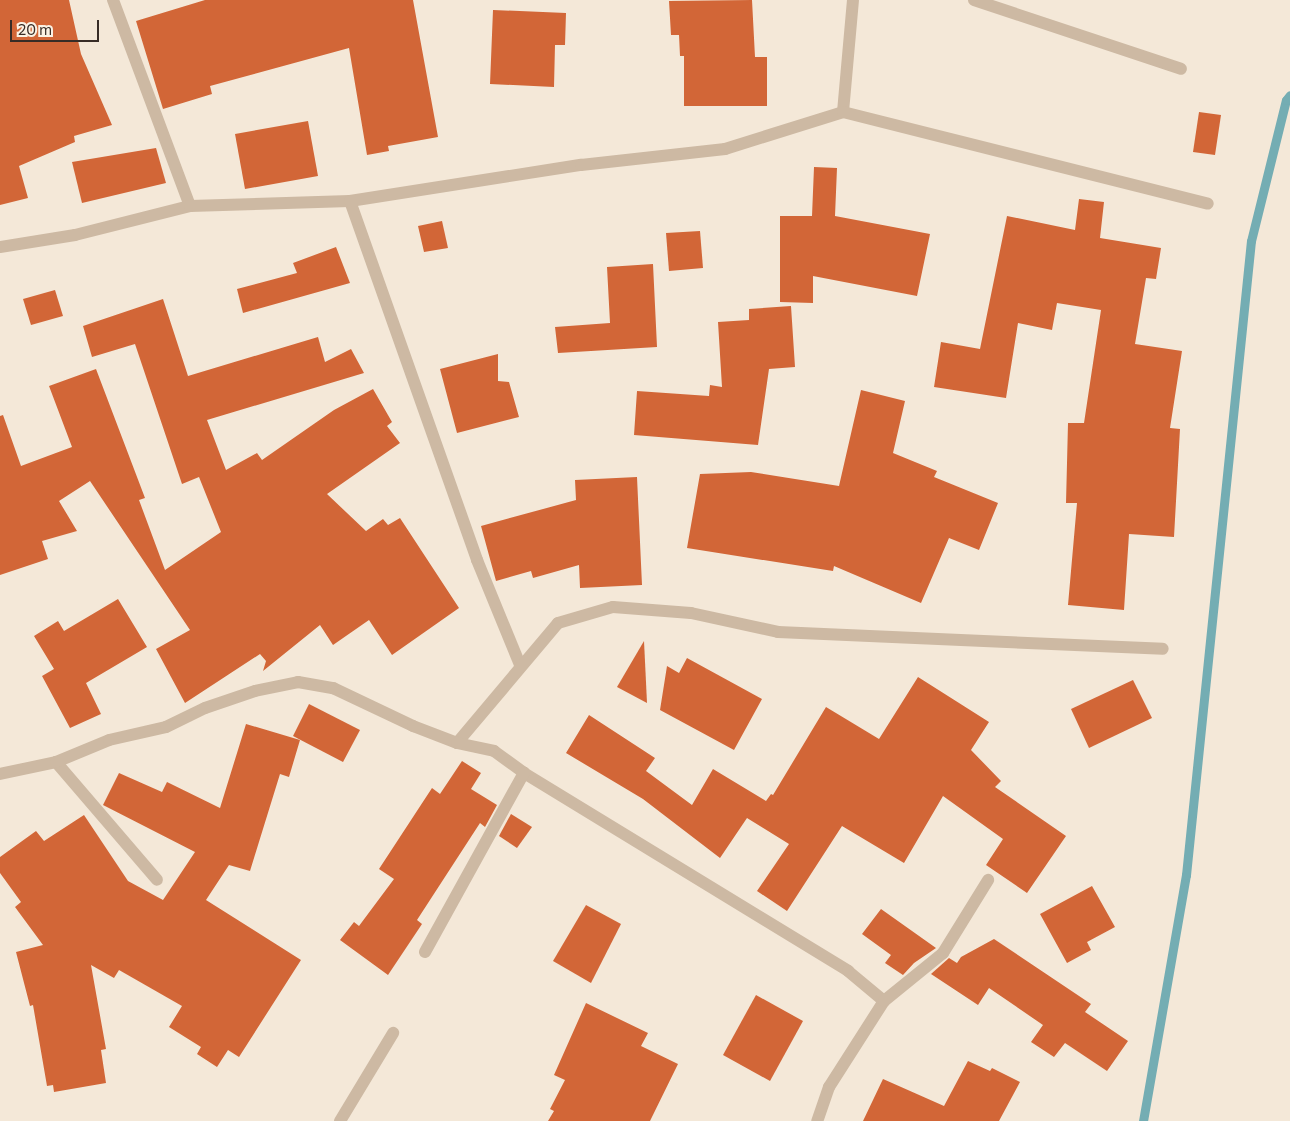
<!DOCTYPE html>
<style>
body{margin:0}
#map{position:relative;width:1290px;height:1121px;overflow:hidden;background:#f4e8d8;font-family:Commissioner,sans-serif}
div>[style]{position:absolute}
.stream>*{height:9px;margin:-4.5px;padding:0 4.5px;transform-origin:4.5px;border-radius:4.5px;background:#74adb3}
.building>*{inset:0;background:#d26637}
.minor>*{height:12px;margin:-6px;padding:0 6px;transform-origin:6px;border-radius:6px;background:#cdb9a3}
span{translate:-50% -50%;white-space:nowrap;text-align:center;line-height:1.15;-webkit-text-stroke:4px #fbf2e4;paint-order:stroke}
.scale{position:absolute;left:10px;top:20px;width:89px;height:22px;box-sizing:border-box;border:2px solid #372c26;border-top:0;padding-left:6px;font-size:15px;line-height:18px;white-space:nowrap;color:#372c26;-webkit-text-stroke:4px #fbf2e4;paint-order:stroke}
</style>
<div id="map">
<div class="stream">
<div style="left:1143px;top:1121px;width:250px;rotate:-80.1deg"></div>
<div style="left:1186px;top:875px;width:637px;rotate:-84.15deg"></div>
<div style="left:1251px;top:241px;width:145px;rotate:-76.1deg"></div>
<div style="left:1286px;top:100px;width:6px;rotate:-51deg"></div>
</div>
<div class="building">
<div style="clip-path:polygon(0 0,69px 0,81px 54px,112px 125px,74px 136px,75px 142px,19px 166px,28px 198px,0 205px)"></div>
<div style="clip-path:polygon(205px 0,413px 0,438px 137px,388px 146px,389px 151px,367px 155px,349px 48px,210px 86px,212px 94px,163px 109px,136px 21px)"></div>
<div style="clip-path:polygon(752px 0,755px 57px,767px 57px,767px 106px,684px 106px,684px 56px,680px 56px,679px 35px,671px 35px,669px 1px)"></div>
<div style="clip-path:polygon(493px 10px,566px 13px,565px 45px,555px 45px,554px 87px,490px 84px)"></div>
<div style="clip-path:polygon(1199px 112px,1221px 115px,1215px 155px,1193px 152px)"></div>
<div style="clip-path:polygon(308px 121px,318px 176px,245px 189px,235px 134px)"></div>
<div style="clip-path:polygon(156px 148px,166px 183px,82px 203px,72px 162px)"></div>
<div style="clip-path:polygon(814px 167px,837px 168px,835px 216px,930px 234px,917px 296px,813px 276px,813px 303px,780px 302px,780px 216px,812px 216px)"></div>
<div style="clip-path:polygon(1079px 199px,1104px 202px,1100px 238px,1161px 248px,1156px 279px,1146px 278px,1135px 344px,1182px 351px,1170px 428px,1180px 429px,1174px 537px,1129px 534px,1124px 610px,1068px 605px,1077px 503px,1066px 503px,1068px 423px,1084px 423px,1101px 310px,1057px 303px,1052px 330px,1018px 323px,1006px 398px,934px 387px,941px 342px,980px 349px,1007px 216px,1075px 230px)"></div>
<div style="clip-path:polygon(442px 221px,448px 248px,424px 252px,418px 226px)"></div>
<div style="clip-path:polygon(700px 231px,703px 268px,669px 271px,666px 233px)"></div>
<div style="clip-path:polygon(336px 247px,350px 283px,243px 313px,237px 289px,297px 273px,293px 263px)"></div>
<div style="clip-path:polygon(653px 264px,657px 347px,558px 353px,555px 327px,610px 323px,607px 267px)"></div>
<div style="clip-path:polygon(55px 290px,63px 316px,31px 325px,23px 299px)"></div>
<div style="clip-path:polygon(163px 299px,188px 376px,318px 337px,325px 362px,351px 349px,364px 373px,207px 420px,226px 470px,257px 453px,262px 460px,334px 410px,373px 389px,392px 422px,387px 426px,400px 443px,327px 494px,366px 531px,383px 519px,388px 525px,400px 518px,459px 608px,392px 655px,369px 620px,333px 645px,320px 625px,263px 671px,266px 661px,260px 654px,185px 703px,156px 649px,190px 630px,90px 481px,59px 501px,77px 531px,42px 541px,48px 559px,0 575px,0 416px,3px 415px,21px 466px,72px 447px,49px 386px,96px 369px,145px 498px,139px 500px,165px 570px,221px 532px,199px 477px,182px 484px,135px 344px,92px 357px,83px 326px)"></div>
<div style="clip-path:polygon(791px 306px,795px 367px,769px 369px,758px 445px,634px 435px,637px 391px,709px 396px,710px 385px,722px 387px,718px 322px,749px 320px,749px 309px)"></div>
<div style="clip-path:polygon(498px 354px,498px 381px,509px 382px,519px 417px,457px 433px,440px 369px)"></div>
<div style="clip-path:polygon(861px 390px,905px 401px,893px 453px,937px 471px,934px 477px,998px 503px,979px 550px,949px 538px,921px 603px,834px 566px,833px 571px,687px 548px,700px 474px,751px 472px,839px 486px)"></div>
<div style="clip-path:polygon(637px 477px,642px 585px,580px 588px,579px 565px,533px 578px,531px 571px,496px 581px,481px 526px,576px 500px,575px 480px)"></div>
<div style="clip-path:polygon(118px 599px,147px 647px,86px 683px,101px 714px,70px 728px,42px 676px,54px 669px,34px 636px,58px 621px,64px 631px)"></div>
<div style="clip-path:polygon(644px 641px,647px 703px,617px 687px)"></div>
<div style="clip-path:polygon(687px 658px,762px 699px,734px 750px,660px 710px,667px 666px,679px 673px)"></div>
<div style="clip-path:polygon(918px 677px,989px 722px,971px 750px,1001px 781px,995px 787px,1066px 836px,1027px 893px,986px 865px,1003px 839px,943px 796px,904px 863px,842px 826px,787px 911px,757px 891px,789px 844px,747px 818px,720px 858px,643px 799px,566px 753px,589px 715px,655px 758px,646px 771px,692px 805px,713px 769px,766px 801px,771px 794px,773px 795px,826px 707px,879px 739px)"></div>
<div style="clip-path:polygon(1133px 680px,1152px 718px,1089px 748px,1071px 709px)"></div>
<div style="clip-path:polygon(309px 704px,360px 730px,343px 762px,293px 736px)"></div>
<div style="clip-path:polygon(246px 724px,300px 740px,289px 777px,280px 774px,250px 871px,229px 865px,206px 900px,301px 960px,239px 1057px,228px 1050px,217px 1067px,197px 1054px,201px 1047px,169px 1027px,182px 1006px,119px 970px,114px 978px,91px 965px,106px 1049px,101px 1050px,106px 1083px,54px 1092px,53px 1085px,47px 1086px,33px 1005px,30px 1006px,16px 952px,43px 945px,15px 907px,21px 902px,0 873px,0 857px,36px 831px,44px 841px,84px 815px,128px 881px,163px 900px,195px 852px,103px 805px,119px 773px,162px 792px,167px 782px,220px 808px)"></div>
<div style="clip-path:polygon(462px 761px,481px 773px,471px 789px,497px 805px,485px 827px,480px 823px,417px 920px,422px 924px,388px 975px,340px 940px,354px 922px,359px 926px,394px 879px,379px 869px,432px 788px,440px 794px)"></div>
<div style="clip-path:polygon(511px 814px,532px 827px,517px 848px,499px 836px)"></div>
<div style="clip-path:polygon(1092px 886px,1115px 927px,1087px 942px,1091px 950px,1067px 963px,1040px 914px)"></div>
<div style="clip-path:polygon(586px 905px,621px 924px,591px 983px,553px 961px)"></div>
<div style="clip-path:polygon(881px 909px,936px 948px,914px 963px,903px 975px,885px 963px,891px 955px,862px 934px)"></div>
<div style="clip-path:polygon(994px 939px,1091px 1004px,1085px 1012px,1128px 1041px,1107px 1071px,1065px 1043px,1054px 1057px,1031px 1042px,1043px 1025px,989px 988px,978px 1005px,931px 974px,949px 958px,957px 963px,961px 957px)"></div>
<div style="clip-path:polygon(756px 995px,803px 1021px,770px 1081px,723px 1055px)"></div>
<div style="clip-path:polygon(586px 1003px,648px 1033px,641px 1046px,678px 1064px,650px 1121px,548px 1121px,554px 1111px,550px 1109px,565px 1080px,554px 1075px)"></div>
<div style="clip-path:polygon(968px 1061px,990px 1071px,992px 1068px,1020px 1082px,999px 1121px,863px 1121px,883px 1079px,944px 1106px)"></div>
</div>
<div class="minor">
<div style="left:113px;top:0;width:220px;rotate:69.5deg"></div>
<div style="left:974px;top:0;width:218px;rotate:18.4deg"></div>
<div style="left:843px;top:112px;width:112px;rotate:-84.9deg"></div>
<div style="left:350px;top:201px;width:381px;rotate:70.5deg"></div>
<div style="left:477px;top:560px;width:113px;rotate:67.7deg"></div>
<div style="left:0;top:247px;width:76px;rotate:-9.1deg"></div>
<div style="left:75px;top:235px;width:119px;rotate:-14.2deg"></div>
<div style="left:190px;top:206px;width:160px;rotate:-1.8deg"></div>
<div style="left:350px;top:201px;width:234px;rotate:-8.9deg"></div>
<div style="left:581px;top:165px;width:145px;rotate:-6.3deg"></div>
<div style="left:725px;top:149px;width:124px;rotate:-17.4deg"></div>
<div style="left:843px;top:112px;width:376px;rotate:14.1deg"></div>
<div style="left:457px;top:743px;width:157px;rotate:-49.9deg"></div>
<div style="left:558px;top:623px;width:57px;rotate:-16.2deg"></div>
<div style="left:613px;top:607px;width:78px;rotate:4.4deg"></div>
<div style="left:691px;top:613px;width:89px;rotate:12.3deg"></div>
<div style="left:778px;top:632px;width:385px;rotate:2.5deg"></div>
<div style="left:56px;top:762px;width:155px;rotate:49.4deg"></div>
<div style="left:0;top:774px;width:57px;rotate:-12.1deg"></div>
<div style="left:56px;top:762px;width:57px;rotate:-22.5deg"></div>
<div style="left:109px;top:740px;width:58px;rotate:-12.8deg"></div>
<div style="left:166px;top:727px;width:43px;rotate:-26deg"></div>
<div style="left:205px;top:708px;width:53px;rotate:-18.8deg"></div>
<div style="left:255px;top:691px;width:44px;rotate:-11.8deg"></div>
<div style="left:298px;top:682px;width:36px;rotate:10deg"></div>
<div style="left:333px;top:688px;width:89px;rotate:25.4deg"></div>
<div style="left:413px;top:726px;width:47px;rotate:21.1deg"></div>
<div style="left:457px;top:743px;width:38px;rotate:12deg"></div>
<div style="left:494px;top:751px;width:37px;rotate:36deg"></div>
<div style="left:524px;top:773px;width:380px;rotate:31.4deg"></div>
<div style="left:848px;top:971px;width:47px;rotate:39.8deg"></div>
<div style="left:884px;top:1001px;width:102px;rotate:122.6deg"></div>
<div style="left:829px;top:1087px;width:36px;rotate:109deg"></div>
<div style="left:425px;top:952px;width:205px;rotate:-61.1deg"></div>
<div style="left:884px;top:1001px;width:76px;rotate:-39.1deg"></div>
<div style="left:943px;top:953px;width:86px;rotate:-58.3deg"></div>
<div style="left:340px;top:1121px;width:103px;rotate:-58.9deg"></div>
</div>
<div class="scale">20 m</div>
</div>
